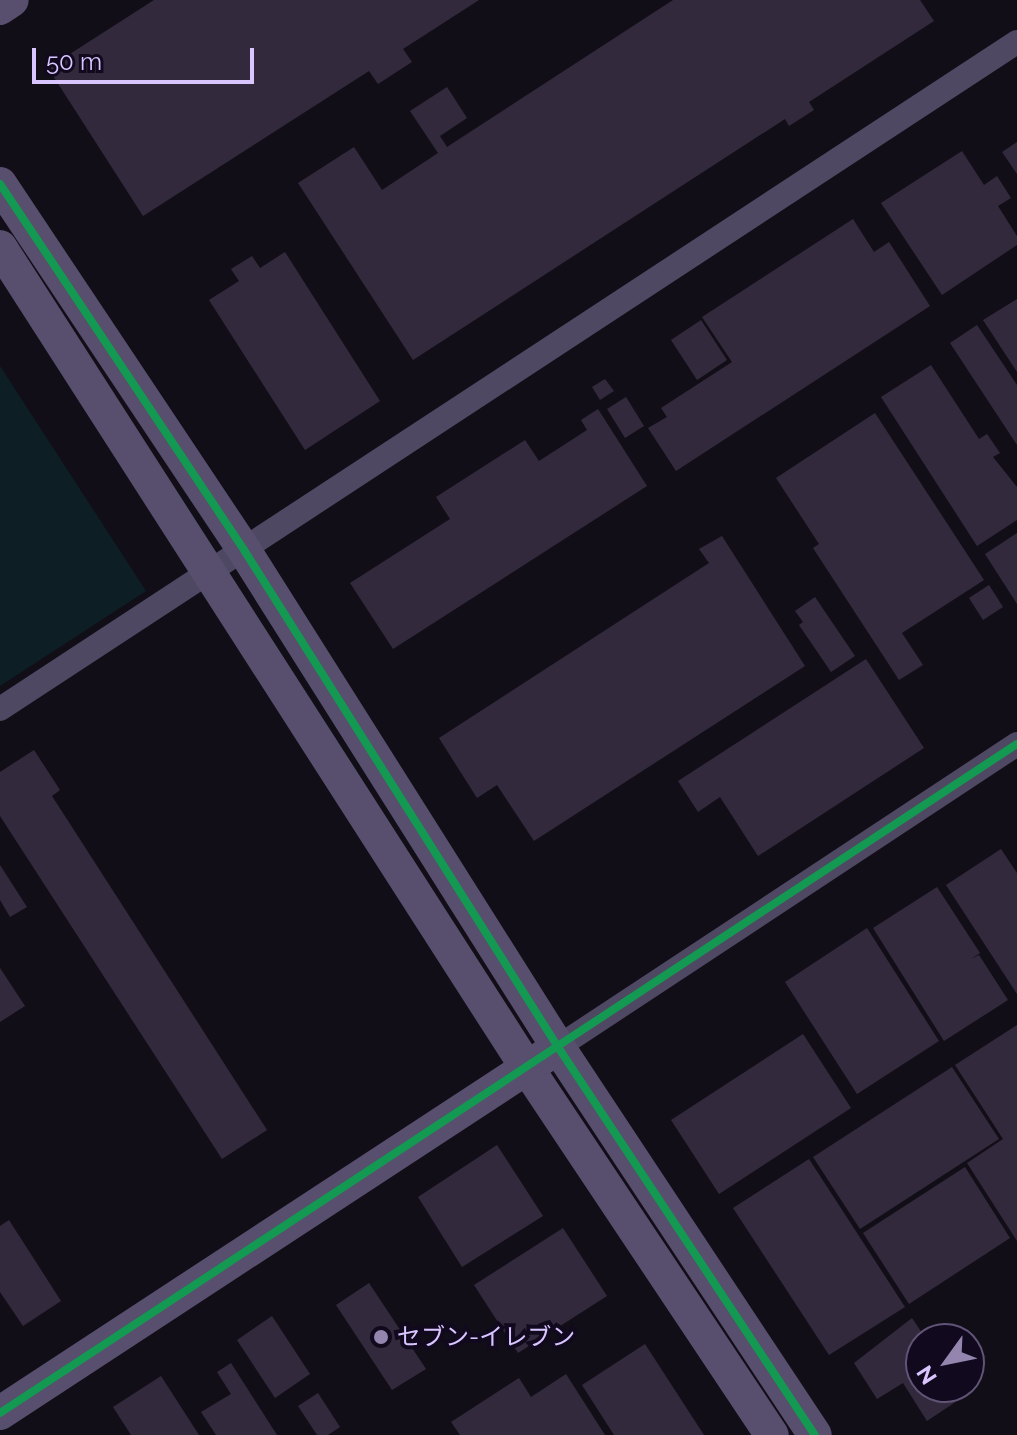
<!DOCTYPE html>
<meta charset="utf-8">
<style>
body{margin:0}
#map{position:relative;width:1017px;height:1435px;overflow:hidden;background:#120e18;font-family:Raleway,"Noto Sans JP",sans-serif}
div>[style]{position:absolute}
.green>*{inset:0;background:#0d1f25}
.building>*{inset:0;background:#322a3c}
.street>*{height:24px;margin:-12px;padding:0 12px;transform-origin:12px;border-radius:12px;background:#4f4862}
.secondary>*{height:34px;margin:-17px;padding:0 17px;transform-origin:17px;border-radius:17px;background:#574f6d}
.cycleway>*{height:8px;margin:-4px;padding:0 4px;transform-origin:4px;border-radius:4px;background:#139951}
.dots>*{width:22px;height:22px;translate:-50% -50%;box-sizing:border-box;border:4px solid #11091d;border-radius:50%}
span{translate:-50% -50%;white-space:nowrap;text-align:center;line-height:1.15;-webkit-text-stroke:8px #11091d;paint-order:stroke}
.poi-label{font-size:24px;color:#d9c5ff}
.left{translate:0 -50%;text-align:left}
.north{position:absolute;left:905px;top:1323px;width:80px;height:80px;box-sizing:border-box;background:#11091d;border:2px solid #615477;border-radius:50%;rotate:237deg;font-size:22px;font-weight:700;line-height:32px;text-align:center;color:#d9c5ff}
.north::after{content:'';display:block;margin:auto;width:28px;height:36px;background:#9385ae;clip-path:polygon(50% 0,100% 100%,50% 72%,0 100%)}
.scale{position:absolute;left:32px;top:48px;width:222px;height:36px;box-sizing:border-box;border:4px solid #d9c5ff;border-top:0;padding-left:10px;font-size:24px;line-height:28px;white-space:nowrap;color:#d9c5ff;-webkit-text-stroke:6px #11091d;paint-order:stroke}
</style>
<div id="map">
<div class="green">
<div style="clip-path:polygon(0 366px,146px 591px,0 686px)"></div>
</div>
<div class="building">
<div style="clip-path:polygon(154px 0,479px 0,403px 49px,412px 62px,378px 84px,369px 71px,143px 216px,48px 68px)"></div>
<div style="clip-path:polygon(673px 0,920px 0,934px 21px,809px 102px,814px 110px,789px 126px,785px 119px,413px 360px,298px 183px,354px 147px,382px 190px,438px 153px,410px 111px,447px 87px,467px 118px,440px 136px,447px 147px)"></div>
<div style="clip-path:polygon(1017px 142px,1017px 174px,1002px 152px)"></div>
<div style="clip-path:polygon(962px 151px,984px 185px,997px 176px,1011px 198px,998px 206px,1017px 236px,1017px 245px,942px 295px,881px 203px)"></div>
<div style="clip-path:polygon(853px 219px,874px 252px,889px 242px,930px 306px,676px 471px,648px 428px,667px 417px,661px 408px,732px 362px,702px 317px)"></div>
<div style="clip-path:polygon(285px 252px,380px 401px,305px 450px,209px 300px,239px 281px,231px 269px,252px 256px,260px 268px)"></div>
<div style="clip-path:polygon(1017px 299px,1017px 372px,983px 320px)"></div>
<div style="clip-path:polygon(701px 320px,727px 360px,697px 380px,671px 340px)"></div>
<div style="clip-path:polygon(977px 325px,1017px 385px,1017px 445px,950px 343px)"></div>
<div style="clip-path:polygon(931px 365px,979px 439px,987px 434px,1000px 453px,993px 457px,1017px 487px,1017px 520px,977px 546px,881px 397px)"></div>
<div style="clip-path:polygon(605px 379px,614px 391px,600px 400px,592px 387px)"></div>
<div style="clip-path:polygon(626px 397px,644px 426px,625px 438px,607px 409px)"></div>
<div style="clip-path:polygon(598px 409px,647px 486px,393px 649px,350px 583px,450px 519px,436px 497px,525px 440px,539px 461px,587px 430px,581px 420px)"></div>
<div style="clip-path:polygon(875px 413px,984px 580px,902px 633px,923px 665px,899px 680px,813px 548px,819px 544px,776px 478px)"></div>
<div style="clip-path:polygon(1017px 533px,1017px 604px,985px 554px)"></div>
<div style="clip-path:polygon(722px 536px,805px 666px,534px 841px,497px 785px,477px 798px,439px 738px,709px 563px,699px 549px)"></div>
<div style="clip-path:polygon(989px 585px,1003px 607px,983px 620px,969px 598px)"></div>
<div style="clip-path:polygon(815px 597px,855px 656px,831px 672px,799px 625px,803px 622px,795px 611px)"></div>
<div style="clip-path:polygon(866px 659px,924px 748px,758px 856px,720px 797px,698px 812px,678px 781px)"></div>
<div style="clip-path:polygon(34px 750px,60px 790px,52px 796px,267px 1130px,222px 1159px,0 816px,0 772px)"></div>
<div style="clip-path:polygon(1001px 849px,1017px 873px,1017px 994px,946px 885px)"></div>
<div style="clip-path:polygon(0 865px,27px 907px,10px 917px,0 900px)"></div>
<div style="clip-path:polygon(937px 887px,980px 953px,971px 959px,979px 955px,1008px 1000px,944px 1041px,873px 928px)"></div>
<div style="clip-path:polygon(867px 928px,939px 1041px,857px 1094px,785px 982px)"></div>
<div style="clip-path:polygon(0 968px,25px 1006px,0 1022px)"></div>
<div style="clip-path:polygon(1017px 1025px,1017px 1241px,967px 1163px,1003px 1139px,955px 1065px)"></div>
<div style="clip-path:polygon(803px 1034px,851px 1108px,719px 1194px,671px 1120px)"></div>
<div style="clip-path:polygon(952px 1067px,999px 1139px,860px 1229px,813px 1157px)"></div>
<div style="clip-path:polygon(497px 1145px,543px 1216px,462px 1267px,418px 1197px)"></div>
<div style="clip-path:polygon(809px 1159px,905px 1307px,829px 1355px,733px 1208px)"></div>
<div style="clip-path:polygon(965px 1167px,1010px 1238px,909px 1304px,863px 1233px)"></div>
<div style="clip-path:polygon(9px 1220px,61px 1301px,23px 1326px,0 1292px,0 1226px)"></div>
<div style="clip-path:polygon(563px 1228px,607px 1296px,518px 1353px,474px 1285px)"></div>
<div style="clip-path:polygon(369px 1283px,426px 1369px,392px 1390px,336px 1305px)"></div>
<div style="clip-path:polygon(272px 1316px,310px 1374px,275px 1398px,237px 1340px)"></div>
<div style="clip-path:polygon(912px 1318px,926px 1339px,921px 1339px,921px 1387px,957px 1387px,963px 1397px,927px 1421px,903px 1383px,877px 1399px,854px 1363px)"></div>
<div style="clip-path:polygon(645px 1344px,704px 1435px,614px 1435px,582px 1385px)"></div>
<div style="clip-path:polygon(231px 1363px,277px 1435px,216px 1435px,201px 1412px,231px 1394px,217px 1372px)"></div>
<div style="clip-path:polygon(566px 1374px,605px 1435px,460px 1435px,451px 1422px,519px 1378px,531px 1397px)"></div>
<div style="clip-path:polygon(161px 1376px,199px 1435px,131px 1435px,113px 1407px)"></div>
<div style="clip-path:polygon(318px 1393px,340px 1427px,328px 1435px,317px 1435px,298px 1406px)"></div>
</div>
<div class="street">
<div style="left:0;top:709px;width:1216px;rotate:-33.26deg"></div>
<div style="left:558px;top:1047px;width:550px;rotate:-33.43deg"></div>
</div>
<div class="secondary">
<div style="left:0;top:8px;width:14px;rotate:-34deg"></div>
<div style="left:0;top:184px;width:440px;rotate:56.3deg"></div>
<div style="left:244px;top:550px;width:588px;rotate:57.72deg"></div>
<div style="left:558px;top:1047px;width:465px;rotate:56.5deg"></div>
<div style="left:0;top:247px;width:976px;rotate:57.3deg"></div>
<div style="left:527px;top:1068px;width:441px;rotate:56.3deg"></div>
<div style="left:0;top:1413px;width:652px;rotate:-33.23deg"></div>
</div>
<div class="cycleway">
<div style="left:0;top:184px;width:440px;rotate:56.3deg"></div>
<div style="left:244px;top:550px;width:588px;rotate:57.72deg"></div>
<div style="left:558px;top:1047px;width:465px;rotate:56.5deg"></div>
<div style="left:0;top:1413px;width:1217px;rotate:-33.34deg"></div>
</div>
<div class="dots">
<div style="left:381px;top:1337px;background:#9385ae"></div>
</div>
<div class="poi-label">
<span class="left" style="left:397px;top:1337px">セブン-イレブン</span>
</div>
<div class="north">N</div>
<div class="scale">50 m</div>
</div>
